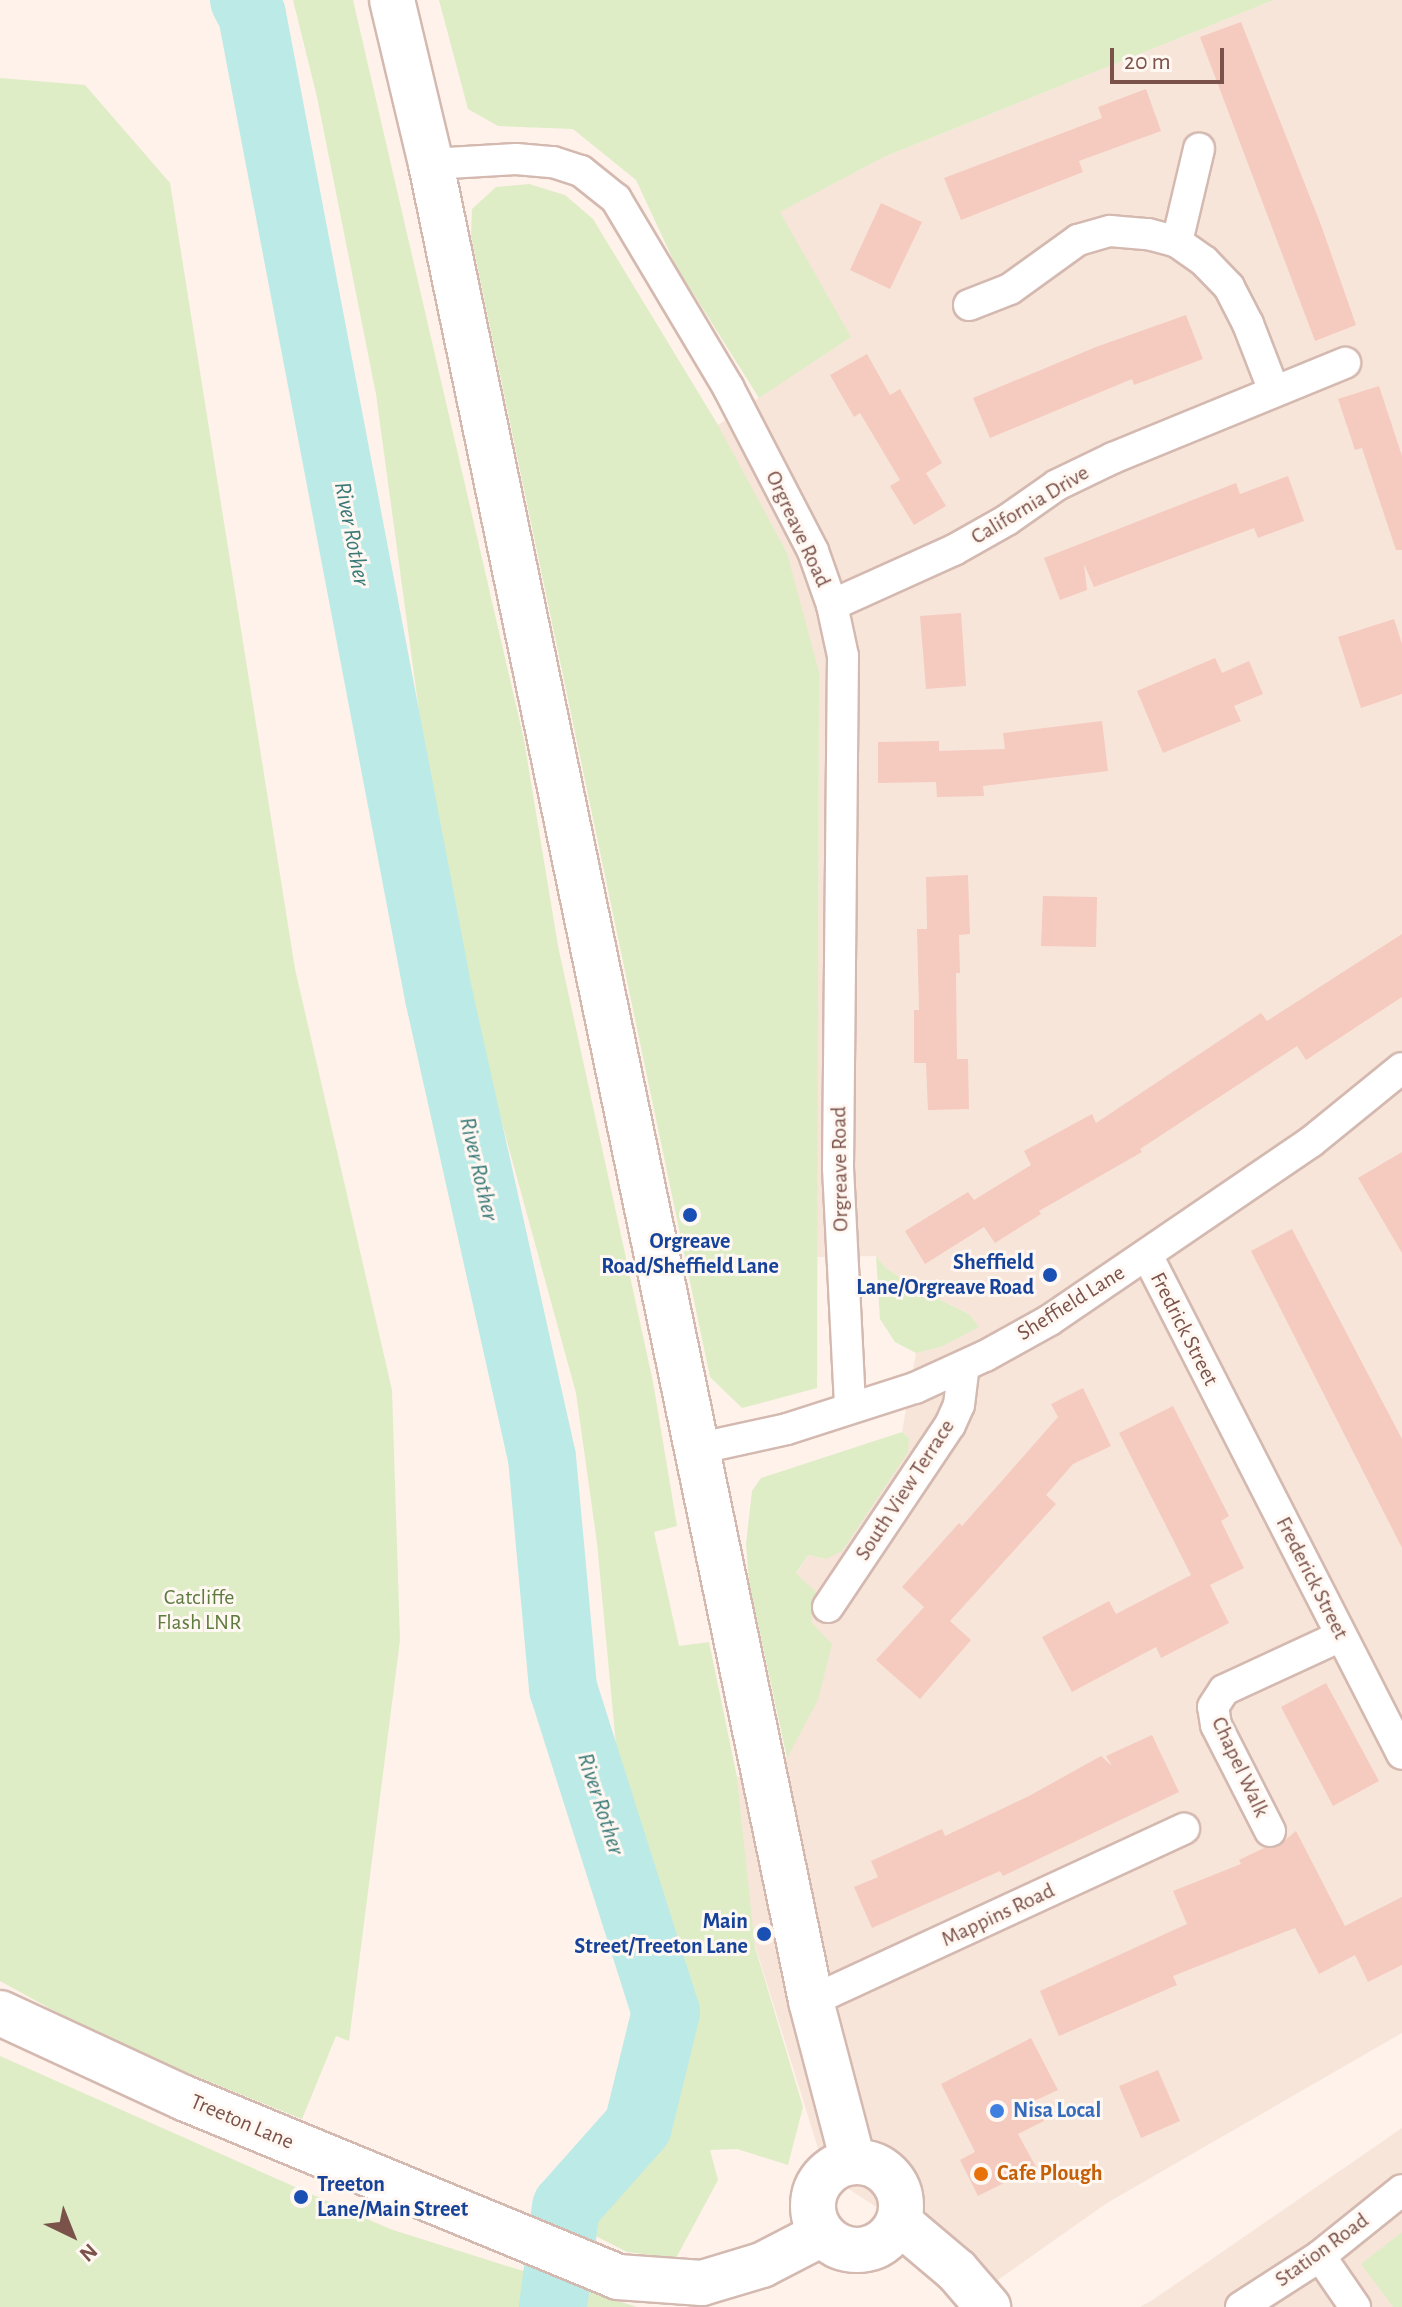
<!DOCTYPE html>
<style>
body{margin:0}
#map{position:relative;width:1402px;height:2307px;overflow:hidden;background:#fef2ea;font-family:"Alegreya Sans",sans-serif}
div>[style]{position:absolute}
.residential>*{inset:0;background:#f8e5da}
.green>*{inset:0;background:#deedc6}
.river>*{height:68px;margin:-34px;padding:0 34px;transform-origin:34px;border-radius:34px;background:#bceae7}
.building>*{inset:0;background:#f5cabf}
.roads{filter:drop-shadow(2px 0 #d4b9b0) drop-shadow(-2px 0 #d4b9b0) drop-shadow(0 2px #d4b9b0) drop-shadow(0 -2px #d4b9b0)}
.street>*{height:30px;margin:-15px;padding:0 15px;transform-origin:15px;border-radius:15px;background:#fff}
.secondary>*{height:44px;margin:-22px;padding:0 22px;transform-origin:22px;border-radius:22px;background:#fff}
.secondary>.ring{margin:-22px;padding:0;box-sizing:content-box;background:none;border:44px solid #fff;border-radius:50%}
.dots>*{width:22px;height:22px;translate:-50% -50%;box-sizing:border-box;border:4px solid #fff7f1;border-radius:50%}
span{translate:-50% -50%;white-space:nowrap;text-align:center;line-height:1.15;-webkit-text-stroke:6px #fff7f1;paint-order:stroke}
.street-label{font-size:22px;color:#7b524a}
.transit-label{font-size:22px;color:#164399;font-weight:700}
.right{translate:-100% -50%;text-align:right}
.left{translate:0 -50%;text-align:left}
.park-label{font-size:22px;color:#5d7b3e}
.shop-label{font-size:22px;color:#366cbe;font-weight:700}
.food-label{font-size:22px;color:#c56008;font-weight:700}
.water-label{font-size:24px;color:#397978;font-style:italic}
.north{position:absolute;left:32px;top:2195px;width:80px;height:80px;-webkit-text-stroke:6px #fff7f1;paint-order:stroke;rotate:137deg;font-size:22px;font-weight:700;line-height:32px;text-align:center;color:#7b524a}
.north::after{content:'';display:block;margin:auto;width:28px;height:36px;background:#7b524a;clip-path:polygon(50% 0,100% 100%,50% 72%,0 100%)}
.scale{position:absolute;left:1110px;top:48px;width:114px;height:36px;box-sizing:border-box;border:4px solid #7b524a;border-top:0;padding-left:10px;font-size:24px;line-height:28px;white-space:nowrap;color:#7b524a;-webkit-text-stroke:6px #fff7f1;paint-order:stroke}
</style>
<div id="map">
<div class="residential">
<div style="clip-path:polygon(1274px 0,1402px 0,1402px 2033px,1107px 2203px,964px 2304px,899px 2222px,826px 2174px,754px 1942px,737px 1777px,787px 1758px,811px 1622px,796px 1574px,808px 1555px,826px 1559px,909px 1438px,902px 1432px,916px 1353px,942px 1347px,969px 1314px,916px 1288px,886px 1268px,876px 1256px,817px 1257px,819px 672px,718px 425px,850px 337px,779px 212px,884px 157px)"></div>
<div style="clip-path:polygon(1402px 2128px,1402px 2307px,1140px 2307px,1151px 2301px)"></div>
</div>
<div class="green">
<div style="clip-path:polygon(293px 0,353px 0,524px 740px,558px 946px,653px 1382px,677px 1526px,654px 1532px,679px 1646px,709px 1642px,737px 1777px,755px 1947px,803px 2107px,788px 2165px,737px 2149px,710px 2150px,718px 2180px,676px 2258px,627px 2252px,586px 2231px,647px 2151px,666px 2115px,684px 2012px,617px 1756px,597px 1543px,576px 1393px,485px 1061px,438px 851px,376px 394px,317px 97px)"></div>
<div style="clip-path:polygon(439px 0,1274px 0,884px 157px,780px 212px,851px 337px,759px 398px,676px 266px,636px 180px,573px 129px,498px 126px,468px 109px)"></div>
<div style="clip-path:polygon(0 78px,85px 85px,170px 183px,295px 969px,392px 1390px,400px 1640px,349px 2041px,336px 2036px,302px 2119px,111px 2042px,0 1981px)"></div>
<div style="clip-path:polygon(529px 184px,565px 195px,593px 219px,718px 425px,787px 553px,819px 672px,817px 1388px,742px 1408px,710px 1377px,471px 236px,472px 209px,496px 187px)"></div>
<div style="clip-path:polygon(876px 1256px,886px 1268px,916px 1288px,969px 1314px,979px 1327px,941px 1347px,916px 1353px,895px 1342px,880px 1319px)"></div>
<div style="clip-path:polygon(902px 1432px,909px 1438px,908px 1452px,842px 1551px,826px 1559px,808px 1555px,796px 1573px,816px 1592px,811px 1622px,832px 1644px,818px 1700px,787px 1758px,749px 1582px,746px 1544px,752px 1491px,761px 1478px)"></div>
<div style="clip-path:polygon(0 2056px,390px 2229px,637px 2307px,0 2307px)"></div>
<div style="clip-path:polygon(1402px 2232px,1402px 2307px,1393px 2307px,1361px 2264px)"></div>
</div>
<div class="river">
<div style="left:244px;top:0;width:17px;rotate:62deg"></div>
<div style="left:252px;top:15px;width:1000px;rotate:79.22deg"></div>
<div style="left:439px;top:997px;width:471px;rotate:77.4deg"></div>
<div style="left:542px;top:1457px;width:232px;rotate:84.8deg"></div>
<div style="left:563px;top:1688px;width:340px;rotate:72.4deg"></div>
<div style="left:666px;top:2012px;width:117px;rotate:103.8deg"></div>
<div style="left:638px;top:2126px;width:108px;rotate:131.6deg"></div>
<div style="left:566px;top:2207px;width:101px;rotate:97.4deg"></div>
</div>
<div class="building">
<div style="clip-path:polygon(1241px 22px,1321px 225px,1356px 325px,1315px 341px,1200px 37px)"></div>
<div style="clip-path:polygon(1146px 89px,1161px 131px,1079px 161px,1083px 172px,961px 220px,944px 178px,1102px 118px,1098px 107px)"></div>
<div style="clip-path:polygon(881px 203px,922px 222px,890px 289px,850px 270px)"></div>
<div style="clip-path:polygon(1186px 315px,1203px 359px,1134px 385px,1132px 379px,990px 438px,973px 398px,1096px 347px)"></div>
<div style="clip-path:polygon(867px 354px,890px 395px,900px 389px,942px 463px,926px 473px,946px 506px,914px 525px,890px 486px,900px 480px,860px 413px,854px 417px,830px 375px)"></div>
<div style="clip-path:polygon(1379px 386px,1402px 456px,1402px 550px,1396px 550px,1362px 448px,1355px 450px,1338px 399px)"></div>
<div style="clip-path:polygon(1288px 476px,1304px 521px,1258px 538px,1254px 528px,1094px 587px,1084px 564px,1087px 590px,1060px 600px,1044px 558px,1236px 483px,1240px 494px)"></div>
<div style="clip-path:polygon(961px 613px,966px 686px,926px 689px,920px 616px)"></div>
<div style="clip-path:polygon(1394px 619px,1402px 644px,1402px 694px,1361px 708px,1338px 637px)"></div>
<div style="clip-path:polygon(1215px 658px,1222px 673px,1249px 661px,1263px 694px,1234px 706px,1241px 721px,1163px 753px,1137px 691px)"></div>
<div style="clip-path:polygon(1102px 721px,1108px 771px,983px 786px,984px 796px,937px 797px,936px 782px,878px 783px,878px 742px,939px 741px,939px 751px,1005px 749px,1003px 733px)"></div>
<div style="clip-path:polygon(968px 875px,970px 934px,959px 935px,960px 973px,956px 973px,957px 1059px,968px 1059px,969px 1109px,928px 1110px,926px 1063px,914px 1063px,914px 1010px,919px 1010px,917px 929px,927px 929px,926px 877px)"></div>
<div style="clip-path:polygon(1043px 896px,1097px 897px,1096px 947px,1041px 946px)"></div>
<div style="clip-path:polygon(1402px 934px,1402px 997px,1306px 1060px,1297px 1046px,1140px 1149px,1142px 1152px,1039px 1211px,1041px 1214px,995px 1243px,984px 1227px,925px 1264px,905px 1231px,968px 1192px,974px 1200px,1031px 1165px,1024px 1151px,1092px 1114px,1096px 1123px,1261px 1013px,1267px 1021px)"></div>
<div style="clip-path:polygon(1402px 1152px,1402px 1253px,1358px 1178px)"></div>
<div style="clip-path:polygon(1292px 1229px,1402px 1439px,1402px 1548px,1251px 1251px)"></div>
<div style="clip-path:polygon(1083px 1388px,1111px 1446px,1073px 1464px,1046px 1495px,1056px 1504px,950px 1621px,971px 1640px,920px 1699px,876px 1660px,924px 1607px,902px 1587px,959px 1523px,962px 1526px,1058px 1417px,1051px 1404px)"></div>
<div style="clip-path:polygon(1173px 1406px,1229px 1516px,1221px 1521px,1244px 1568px,1210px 1585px,1229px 1623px,1161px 1658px,1156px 1647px,1072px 1692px,1042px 1637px,1109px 1601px,1116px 1614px,1191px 1575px,1119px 1433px)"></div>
<div style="clip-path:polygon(1326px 1683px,1379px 1781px,1333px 1806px,1281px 1707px)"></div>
<div style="clip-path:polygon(1152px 1735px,1179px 1792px,1003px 1876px,1000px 1871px,872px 1928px,854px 1887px,878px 1877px,871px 1861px,942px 1829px,945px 1836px,1029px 1796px,1101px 1756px,1112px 1766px,1106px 1756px)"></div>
<div style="clip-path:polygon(1296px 1831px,1345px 1926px,1402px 1897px,1402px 1965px,1368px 1982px,1355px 1955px,1319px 1974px,1295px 1928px,1173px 1976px,1177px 1985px,1059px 2036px,1040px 1991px,1187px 1924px,1173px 1891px,1241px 1864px,1239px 1860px,1264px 1848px,1277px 1847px)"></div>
<div style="clip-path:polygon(1031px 2038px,1058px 2090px,1034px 2101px,1044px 2121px,1018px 2134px,1036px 2167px,978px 2196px,960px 2160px,975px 2152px,941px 2084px)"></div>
<div style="clip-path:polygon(1158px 2070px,1180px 2121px,1141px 2138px,1119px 2086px)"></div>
</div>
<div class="roads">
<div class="street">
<div style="left:431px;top:164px;width:85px;rotate:-3.4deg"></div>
<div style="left:516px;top:159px;width:37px;rotate:5deg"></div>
<div style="left:553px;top:162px;width:29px;rotate:18deg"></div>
<div style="left:581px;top:171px;width:45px;rotate:38.7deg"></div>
<div style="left:616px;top:199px;width:219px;rotate:59.2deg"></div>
<div style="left:728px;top:387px;width:185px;rotate:62.6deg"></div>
<div style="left:813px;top:551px;width:57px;rotate:70.6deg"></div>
<div style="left:832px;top:605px;width:52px;rotate:77.8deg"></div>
<div style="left:843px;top:656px;width:512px;rotate:90.56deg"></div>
<div style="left:838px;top:1168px;width:240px;rotate:87.1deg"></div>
<div style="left:1177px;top:242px;width:96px;rotate:-76.7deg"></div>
<div style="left:969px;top:305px;width:44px;rotate:-21.3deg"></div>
<div style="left:1010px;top:289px;width:84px;rotate:-35.8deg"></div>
<div style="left:1078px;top:240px;width:33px;rotate:-16deg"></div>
<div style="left:1110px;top:231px;width:38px;rotate:5deg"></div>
<div style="left:1148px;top:234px;width:30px;rotate:15deg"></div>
<div style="left:1177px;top:242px;width:33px;rotate:35deg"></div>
<div style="left:1204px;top:261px;width:36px;rotate:46deg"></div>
<div style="left:1229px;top:287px;width:42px;rotate:62.8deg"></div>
<div style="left:1248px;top:324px;width:72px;rotate:68.8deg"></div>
<div style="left:832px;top:605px;width:134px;rotate:-24.3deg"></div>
<div style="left:954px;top:550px;width:61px;rotate:-29.5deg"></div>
<div style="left:1007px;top:520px;width:61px;rotate:-35deg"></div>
<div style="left:1057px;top:485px;width:62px;rotate:-25.7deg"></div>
<div style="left:1113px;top:458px;width:251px;rotate:-22.3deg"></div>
<div style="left:1147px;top:1255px;width:560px;rotate:62.93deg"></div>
<div style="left:696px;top:1449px;width:93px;rotate:-12.4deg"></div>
<div style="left:787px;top:1429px;width:134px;rotate:-17.8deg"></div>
<div style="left:915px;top:1388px;width:77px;rotate:-24.6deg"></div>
<div style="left:985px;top:1356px;width:74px;rotate:-29deg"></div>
<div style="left:1050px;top:1320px;width:316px;rotate:-34.3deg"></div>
<div style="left:1311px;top:1142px;width:117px;rotate:-39.1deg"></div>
<div style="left:828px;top:1607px;width:219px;rotate:-56.2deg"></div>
<div style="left:950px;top:1425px;width:22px;rotate:-66deg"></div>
<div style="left:959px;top:1405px;width:39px;rotate:-83deg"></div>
<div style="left:1270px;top:1831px;width:119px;rotate:-117deg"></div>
<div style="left:1216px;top:1725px;width:18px;rotate:-99deg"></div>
<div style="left:1213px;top:1707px;width:20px;rotate:-57deg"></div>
<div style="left:1224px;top:1690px;width:129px;rotate:-24.8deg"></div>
<div style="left:811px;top:2001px;width:411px;rotate:-24.8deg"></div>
<div style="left:1320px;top:2256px;width:62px;rotate:55.5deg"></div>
<div style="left:1241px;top:2307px;width:94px;rotate:-32.8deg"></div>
<div style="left:1320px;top:2256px;width:105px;rotate:-38.8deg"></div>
</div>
<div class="secondary">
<div style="left:392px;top:0;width:169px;rotate:76.6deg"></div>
<div style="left:431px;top:164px;width:1876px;rotate:78.31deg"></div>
<div style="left:811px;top:2001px;width:165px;rotate:75.3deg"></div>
<div style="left:0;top:2013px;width:203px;rotate:24.8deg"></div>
<div style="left:184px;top:2098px;width:469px;rotate:22.4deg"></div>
<div style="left:618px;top:2277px;width:84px;rotate:4.1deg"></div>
<div style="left:702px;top:2283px;width:63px;rotate:-16.7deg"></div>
<div style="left:762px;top:2265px;width:68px;rotate:-27.3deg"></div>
<div class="ring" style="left:813px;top:2162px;width:44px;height:44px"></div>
<div style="left:899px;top:2222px;width:76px;rotate:40.2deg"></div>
<div style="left:957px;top:2271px;width:48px;rotate:49.3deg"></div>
</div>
</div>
<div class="dots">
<div style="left:690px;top:1215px;background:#1a4fb4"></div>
<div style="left:1050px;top:1275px;background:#1a4fb4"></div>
<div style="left:764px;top:1934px;background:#1a4fb4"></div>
<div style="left:997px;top:2111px;background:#3f7fe0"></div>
<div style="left:981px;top:2174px;background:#e8710a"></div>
<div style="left:301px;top:2197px;background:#1a4fb4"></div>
</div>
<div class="street-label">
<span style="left:1030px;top:505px;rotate:-31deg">California Drive</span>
<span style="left:798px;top:529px;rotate:65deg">Orgreave Road</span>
<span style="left:840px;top:1169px;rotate:-91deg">Orgreave Road</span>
<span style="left:1071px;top:1303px;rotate:-32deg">Sheffield Lane</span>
<span style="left:1184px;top:1329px;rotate:63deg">Fredrick Street</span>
<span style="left:905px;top:1490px;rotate:-57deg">South View Terrace</span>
<span style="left:1312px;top:1578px;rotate:63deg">Frederick Street</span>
<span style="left:1240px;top:1767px;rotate:65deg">Chapel Walk</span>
<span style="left:998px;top:1915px;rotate:-25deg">Mappins Road</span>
<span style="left:242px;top:2122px;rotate:23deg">Treeton Lane</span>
<span style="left:1322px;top:2250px;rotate:-36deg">Station Road</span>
</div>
<div class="transit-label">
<span style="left:690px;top:1254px">Orgreave<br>Road/Sheffield Lane</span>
<span class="right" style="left:1034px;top:1275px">Sheffield<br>Lane/Orgreave Road</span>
<span class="right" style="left:748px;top:1934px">Main<br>Street/Treeton Lane</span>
<span class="left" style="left:317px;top:2197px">Treeton<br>Lane/Main Street</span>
</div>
<div class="park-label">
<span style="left:199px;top:1610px">Catcliffe<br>Flash LNR</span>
</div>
<div class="shop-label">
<span class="left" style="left:1013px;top:2111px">Nisa Local</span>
</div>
<div class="food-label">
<span class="left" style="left:997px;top:2174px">Cafe Plough</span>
</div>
<div class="water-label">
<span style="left:351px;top:534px;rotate:79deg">River Rother</span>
<span style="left:478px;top:1169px;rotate:77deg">River Rother</span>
<span style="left:600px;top:1804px;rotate:72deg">River Rother</span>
</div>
<div class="north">N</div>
<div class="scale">20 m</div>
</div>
